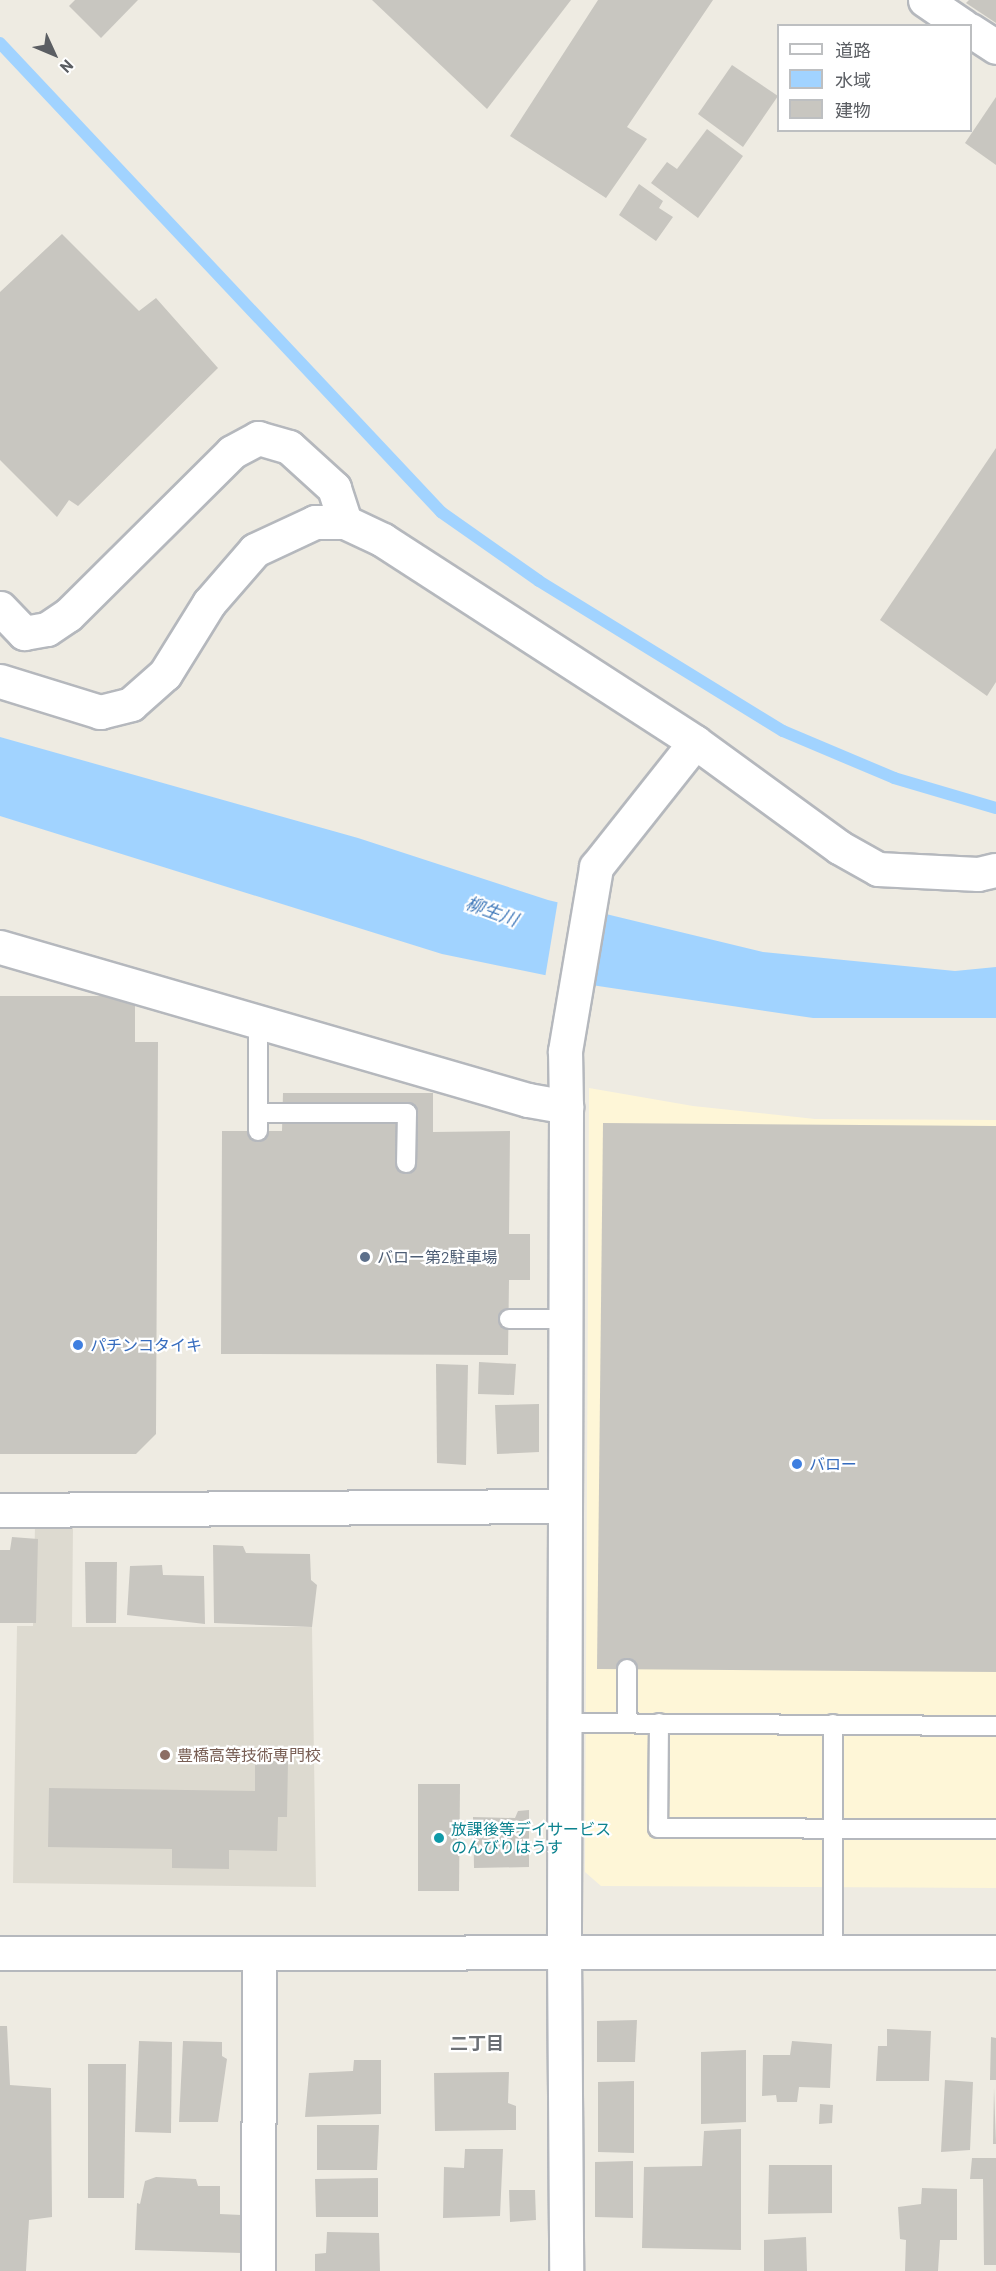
<!DOCTYPE html>
<meta charset="utf-8">
<style>
body{margin:0}
#map{position:relative;width:996px;height:2271px;overflow:hidden;background:#eeebe2;font-family:Barlow,"Noto Sans JP",sans-serif}
div>[style]{position:absolute}
.commercial>*{inset:0;background:#fef6d7}
.education>*{inset:0;background:#dddad0}
.water>*{inset:0;background:#a1d3ff}
.pier>*{inset:0;background:#eeebe2}
.stream>*{height:12px;margin:-6px;padding:0 6px;transform-origin:6px;border-radius:6px;background:#a1d3ff}
.building>*{inset:0;background:#c8c6c0}
.roads{filter:drop-shadow(2px 0 #b5b8bd) drop-shadow(-2px 0 #b5b8bd) drop-shadow(0 2px #b5b8bd) drop-shadow(0 -2px #b5b8bd)}
.lane>*{height:18px;margin:-9px;padding:0 9px;transform-origin:9px;border-radius:9px;background:#fff}
.street>*{height:33px;margin:-16.5px;padding:0 16.5px;transform-origin:16.5px;border-radius:16.5px;background:#fff}
.secondary>*{height:33px;margin:-16.5px;padding:0 16.5px;transform-origin:16.5px;border-radius:16.5px;background:#fff}
.dots>*{width:16px;height:16px;translate:-50% -50%;box-sizing:border-box;border:3px solid #fff;border-radius:50%}
span{translate:-50% -50%;white-space:nowrap;text-align:center;line-height:1.15;-webkit-text-stroke:4.5px #fff;paint-order:stroke}
.service-label{font-size:16px;color:#4e5e75}
.left{translate:0 -50%;text-align:left}
.shop-label{font-size:16px;color:#366cbe}
.education-label{font-size:16px;color:#785e54}
.culture-label{font-size:16px;color:#0d838f}
.water-label{font-size:18px;color:#4079ba;font-style:italic}
.neighbourhood-label{font-size:18px;color:#6c7075;font-weight:700}
.legend{position:absolute;left:777px;top:24px;width:195px;height:108px;box-sizing:border-box;background:#fff;border:2px solid #bdbfc1;margin:0;padding:8px 10px;list-style:none;font-size:18px;color:#5b5e63}
.legend li{display:flex;align-items:center;gap:12px;height:30px}
.legend b{width:30px;border:2px solid #bdbfc1}
.north{position:absolute;left:24px;top:24px;width:60px;height:60px;-webkit-text-stroke:4px #fff;paint-order:stroke;rotate:134deg;font-size:16px;font-weight:700;line-height:24px;text-align:center;color:#5b5e63}
.north::after{content:'';display:block;margin:auto;width:21px;height:27px;background:#5b5e63;clip-path:polygon(50% 0,100% 100%,50% 72%,0 100%)}
</style>
<div id="map">
<div class="commercial">
<div style="clip-path:polygon(589px 1088px,693px 1106px,815px 1119px,996px 1120px,996px 1888px,601px 1886px,585px 1872px)"></div>
</div>
<div class="education">
<div style="clip-path:polygon(35px 1525px,73px 1526px,72px 1627px,312px 1627px,316px 1887px,13px 1883px,17px 1626px,33px 1626px)"></div>
</div>
<div class="water">
<div style="clip-path:polygon(0 737px,358px 838px,548px 900px,763px 952px,955px 971px,996px 967px,996px 1018px,813px 1018px,598px 986px,442px 954px,0 816px)"></div>
</div>
<div class="pier">
<div style="clip-path:polygon(558px 900px,608px 912px,594px 988px,545px 978px)"></div>
</div>
<div class="stream">
<div style="left:0;top:43px;width:644px;rotate:46.76deg"></div>
<div style="left:441px;top:512px;width:120px;rotate:35.1deg"></div>
<div style="left:539px;top:581px;width:286px;rotate:31.6deg"></div>
<div style="left:783px;top:731px;width:121px;rotate:22.9deg"></div>
<div style="left:894px;top:778px;width:106px;rotate:16.4deg"></div>
</div>
<div class="building">
<div style="clip-path:polygon(75px 0,138px 0,101px 38px,69px 6px)"></div>
<div style="clip-path:polygon(372px 0,571px 0,487px 109px)"></div>
<div style="clip-path:polygon(598px 0,713px 0,627px 127px,647px 139px,606px 198px,510px 136px)"></div>
<div style="clip-path:polygon(969px 0,996px 0,996px 23px,966px 3px)"></div>
<div style="clip-path:polygon(732px 65px,778px 96px,743px 147px,698px 114px)"></div>
<div style="clip-path:polygon(996px 97px,996px 165px,965px 143px)"></div>
<div style="clip-path:polygon(707px 129px,743px 156px,698px 218px,651px 183px,667px 162px,677px 169px)"></div>
<div style="clip-path:polygon(639px 184px,663px 201px,659px 208px,673px 217px,656px 241px,619px 215px)"></div>
<div style="clip-path:polygon(62px 234px,139px 311px,156px 298px,218px 368px,78px 506px,69px 500px,57px 517px,0 460px,0 292px)"></div>
<div style="clip-path:polygon(996px 448px,996px 682px,987px 696px,880px 620px)"></div>
<div style="clip-path:polygon(0 996px,135px 996px,135px 1042px,158px 1042px,156px 1434px,136px 1454px,0 1454px)"></div>
<div style="clip-path:polygon(283px 1093px,433px 1093px,433px 1132px,510px 1131px,509px 1234px,530px 1234px,530px 1280px,509px 1280px,508px 1355px,221px 1354px,222px 1131px,282px 1131px)"></div>
<div style="clip-path:polygon(603px 1123px,996px 1126px,996px 1672px,597px 1669px)"></div>
<div style="clip-path:polygon(479px 1362px,516px 1364px,514px 1395px,478px 1394px)"></div>
<div style="clip-path:polygon(436px 1364px,468px 1365px,466px 1465px,437px 1463px)"></div>
<div style="clip-path:polygon(539px 1404px,539px 1452px,497px 1454px,495px 1405px)"></div>
<div style="clip-path:polygon(12px 1537px,38px 1539px,36px 1623px,0 1623px,0 1550px,10px 1550px)"></div>
<div style="clip-path:polygon(213px 1545px,243px 1546px,246px 1553px,310px 1554px,311px 1580px,317px 1585px,312px 1627px,214px 1623px)"></div>
<div style="clip-path:polygon(85px 1562px,117px 1562px,116px 1623px,86px 1623px)"></div>
<div style="clip-path:polygon(162px 1565px,163px 1575px,204px 1576px,205px 1624px,127px 1615px,130px 1566px)"></div>
<div style="clip-path:polygon(255px 1761px,288px 1761px,287px 1817px,278px 1817px,277px 1851px,229px 1850px,229px 1869px,172px 1868px,172px 1849px,48px 1847px,49px 1788px,255px 1791px)"></div>
<div style="clip-path:polygon(418px 1784px,460px 1784px,459px 1891px,418px 1891px)"></div>
<div style="clip-path:polygon(529px 1810px,529px 1867px,474px 1868px,473px 1817px,515px 1818px,518px 1811px)"></div>
<div style="clip-path:polygon(637px 2020px,635px 2062px,597px 2062px,597px 2021px)"></div>
<div style="clip-path:polygon(0 2026px,7px 2026px,10px 2085px,51px 2088px,52px 2217px,29px 2220px,26px 2271px,0 2271px)"></div>
<div style="clip-path:polygon(887px 2029px,931px 2031px,929px 2081px,876px 2081px,878px 2046px,887px 2046px)"></div>
<div style="clip-path:polygon(991px 2037px,996px 2038px,996px 2080px,990px 2080px)"></div>
<div style="clip-path:polygon(139px 2041px,172px 2042px,171px 2133px,135px 2132px)"></div>
<div style="clip-path:polygon(183px 2041px,222px 2042px,222px 2056px,227px 2059px,218px 2122px,179px 2122px)"></div>
<div style="clip-path:polygon(792px 2041px,832px 2044px,830px 2088px,799px 2087px,797px 2102px,777px 2102px,776px 2095px,762px 2096px,763px 2055px,790px 2055px)"></div>
<div style="clip-path:polygon(746px 2050px,746px 2122px,701px 2124px,701px 2052px)"></div>
<div style="clip-path:polygon(354px 2060px,381px 2060px,381px 2114px,305px 2117px,309px 2073px,353px 2071px)"></div>
<div style="clip-path:polygon(88px 2064px,126px 2064px,124px 2198px,88px 2198px)"></div>
<div style="clip-path:polygon(509px 2072px,508px 2103px,516px 2106px,516px 2130px,435px 2131px,434px 2073px)"></div>
<div style="clip-path:polygon(945px 2080px,973px 2082px,970px 2150px,941px 2152px)"></div>
<div style="clip-path:polygon(634px 2081px,634px 2153px,598px 2152px,598px 2082px)"></div>
<div style="clip-path:polygon(994px 2088px,996px 2144px,993px 2144px)"></div>
<div style="clip-path:polygon(820px 2104px,833px 2105px,832px 2123px,819px 2124px)"></div>
<div style="clip-path:polygon(317px 2125px,379px 2125px,377px 2170px,317px 2170px)"></div>
<div style="clip-path:polygon(741px 2129px,741px 2250px,642px 2248px,644px 2167px,702px 2166px,704px 2131px)"></div>
<div style="clip-path:polygon(465px 2149px,503px 2149px,500px 2216px,443px 2218px,444px 2167px,464px 2168px)"></div>
<div style="clip-path:polygon(972px 2158px,996px 2158px,996px 2265px,984px 2265px,983px 2179px,970px 2179px)"></div>
<div style="clip-path:polygon(633px 2161px,633px 2218px,595px 2217px,595px 2162px)"></div>
<div style="clip-path:polygon(769px 2165px,832px 2165px,832px 2213px,768px 2214px)"></div>
<div style="clip-path:polygon(156px 2177px,196px 2179px,198px 2186px,220px 2186px,220px 2214px,241px 2215px,242px 2253px,135px 2250px,137px 2203px,140px 2204px,145px 2181px)"></div>
<div style="clip-path:polygon(378px 2178px,378px 2217px,316px 2217px,315px 2179px)"></div>
<div style="clip-path:polygon(922px 2188px,957px 2189px,957px 2240px,940px 2240px,938px 2271px,905px 2271px,906px 2240px,900px 2239px,898px 2207px,921px 2204px)"></div>
<div style="clip-path:polygon(509px 2190px,535px 2190px,536px 2220px,510px 2222px)"></div>
<div style="clip-path:polygon(327px 2232px,379px 2233px,380px 2271px,315px 2271px,315px 2254px,326px 2253px)"></div>
<div style="clip-path:polygon(806px 2237px,807px 2271px,764px 2271px,764px 2240px)"></div>
</div>
<div class="roads">
<div class="lane">
<div style="left:258px;top:1022px;width:91px;rotate:90deg"></div>
<div style="left:258px;top:1113px;width:149px"></div>
<div style="left:407px;top:1113px;width:50px;rotate:91.1deg"></div>
<div style="left:258px;top:1131px;width:18px;rotate:-90deg"></div>
<div style="left:509px;top:1319px;width:56px"></div>
<div style="left:563px;top:1723px;width:433px;rotate:0.4deg"></div>
<div style="left:627px;top:1723px;width:54px;rotate:-90deg"></div>
<div style="left:659px;top:1723px;width:105px;rotate:90.5deg"></div>
<div style="left:658px;top:1828px;width:338px;rotate:0.2deg"></div>
<div style="left:833px;top:1952px;width:228px;rotate:-90deg"></div>
</div>
<div class="street">
<div style="left:925px;top:0;width:46px;rotate:34.4deg"></div>
<div style="left:970px;top:30px;width:31px;rotate:33deg"></div>
<div style="left:0;top:608px;width:35px;rotate:46deg"></div>
<div style="left:24px;top:633px;width:23px;rotate:-10deg"></div>
<div style="left:47px;top:629px;width:25px;rotate:-34deg"></div>
<div style="left:68px;top:615px;width:231px;rotate:-44.8deg"></div>
<div style="left:232px;top:452px;width:30px;rotate:-28deg"></div>
<div style="left:258px;top:438px;width:32px;rotate:16deg"></div>
<div style="left:289px;top:447px;width:61px;rotate:42.3deg"></div>
<div style="left:334px;top:488px;width:36px;rotate:72deg"></div>
<div style="left:0;top:681px;width:105px;rotate:17.2deg"></div>
<div style="left:100px;top:712px;width:32px;rotate:-14deg"></div>
<div style="left:131px;top:704px;width:45px;rotate:-41.4deg"></div>
<div style="left:165px;top:674px;width:84px;rotate:-58.2deg"></div>
<div style="left:209px;top:603px;width:70px;rotate:-49deg"></div>
<div style="left:255px;top:550px;width:66px;rotate:-25deg"></div>
<div style="left:315px;top:522px;width:30px"></div>
<div style="left:345px;top:522px;width:42px;rotate:25.3deg"></div>
<div style="left:383px;top:540px;width:372px;rotate:32.9deg"></div>
<div style="left:695px;top:742px;width:178px;rotate:36.1deg"></div>
<div style="left:839px;top:847px;width:45px;rotate:29.4deg"></div>
<div style="left:878px;top:869px;width:100px;rotate:2.9deg"></div>
<div style="left:978px;top:874px;width:18px;rotate:-13deg"></div>
<div style="left:0;top:947px;width:550px;rotate:16.16deg"></div>
<div style="left:528px;top:1100px;width:39px;rotate:10deg"></div>
<div style="left:566px;top:1107px;width:844px;rotate:90.14deg"></div>
<div style="left:566px;top:1107px;width:56px;rotate:-91deg"></div>
<div style="left:565px;top:1051px;width:187px;rotate:-80.4deg"></div>
<div style="left:596px;top:867px;width:159px;rotate:-51.6deg"></div>
<div style="left:0;top:1510px;width:563px;rotate:-0.41deg"></div>
<div style="left:258px;top:2271px;width:317px;rotate:-89.8deg"></div>
</div>
<div class="secondary">
<div style="left:564px;top:1951px;width:320px;rotate:89.6deg"></div>
<div style="left:0;top:1953px;width:996px;rotate:-0.06deg"></div>
</div>
</div>
<div class="dots">
<div style="left:365px;top:1257px;background:#5c6f8a"></div>
<div style="left:78px;top:1345px;background:#3f7fe0"></div>
<div style="left:797px;top:1464px;background:#3f7fe0"></div>
<div style="left:165px;top:1755px;background:#8d6e63"></div>
<div style="left:439px;top:1838px;background:#0f9aa8"></div>
</div>
<div class="service-label">
<span class="left" style="left:377px;top:1257px">バロー第2駐車場</span>
</div>
<div class="shop-label">
<span class="left" style="left:90px;top:1345px">パチンコタイキ</span>
<span class="left" style="left:809px;top:1464px">バロー</span>
</div>
<div class="education-label">
<span class="left" style="left:177px;top:1755px">豊橋高等技術専門校</span>
</div>
<div class="culture-label">
<span class="left" style="left:451px;top:1838px">放課後等デイサービス<br>のんびりはうす</span>
</div>
<div class="water-label">
<span style="left:492px;top:911px;rotate:20deg">柳生川</span>
</div>
<div class="neighbourhood-label">
<span style="left:477px;top:2043px">二丁目</span>
</div>
<ul class="legend">
<li><b style="height:8px;background:#fff"></b>道路</li>
<li><b style="height:16px;background:#a1d3ff"></b>水域</li>
<li><b style="height:16px;background:#c8c6c0"></b>建物</li>
</ul>
<div class="north">N</div>
</div>
